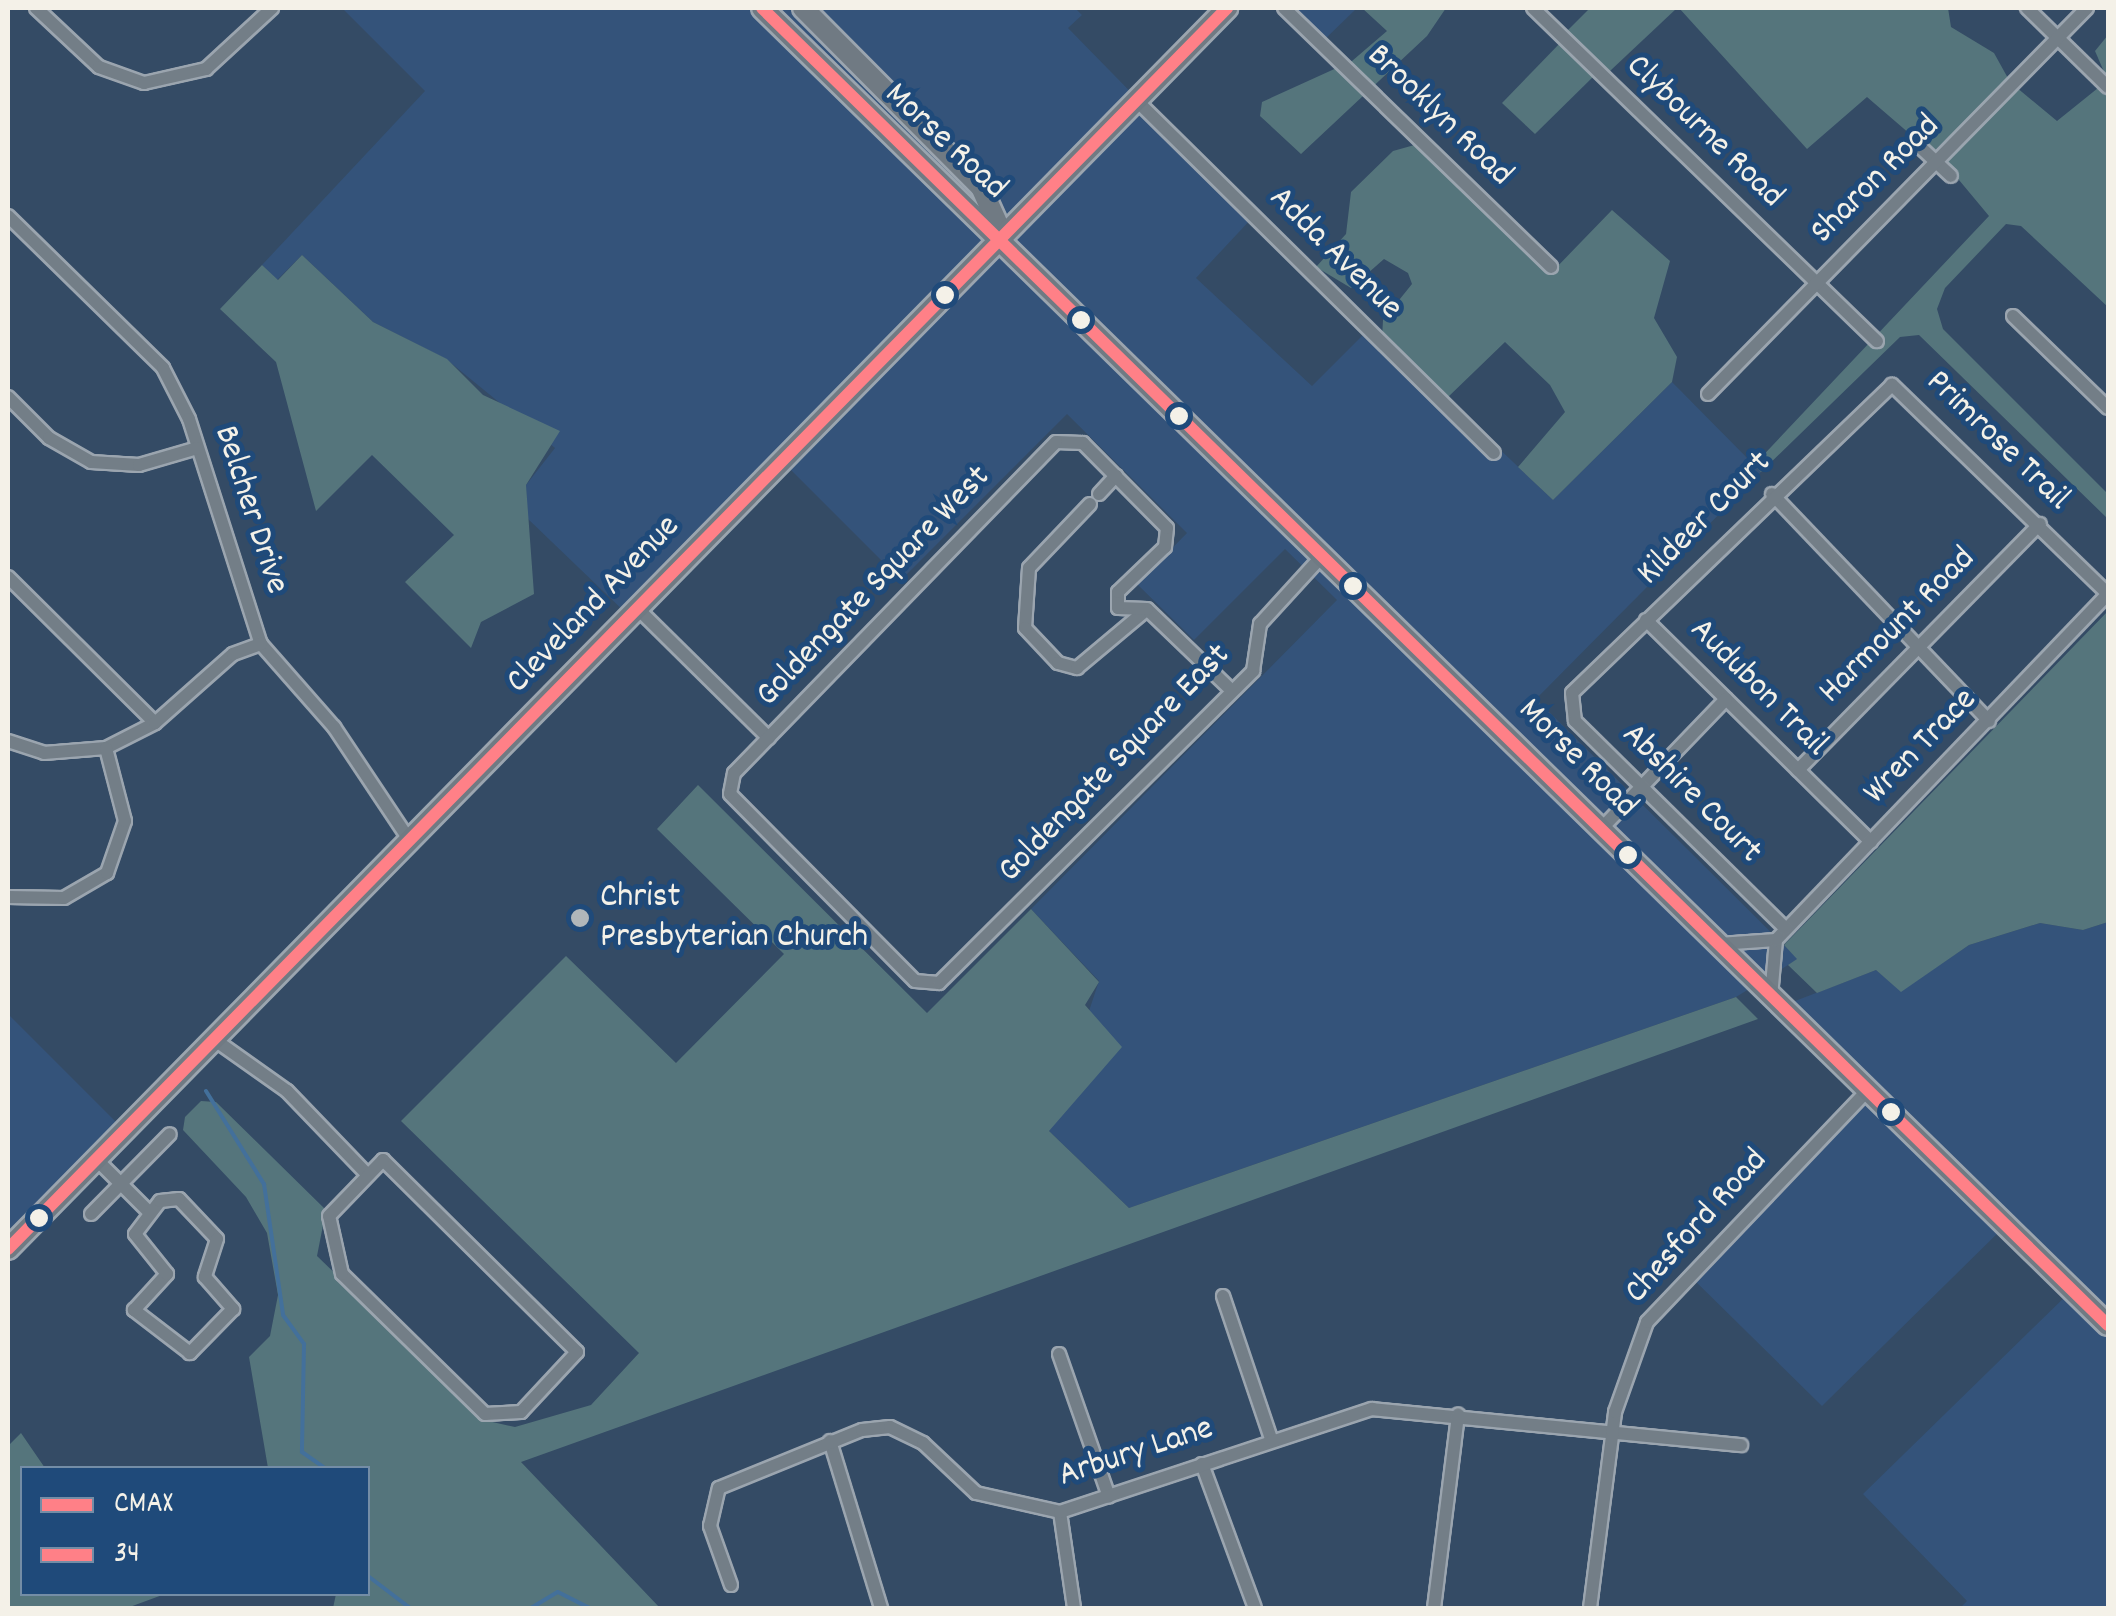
<!DOCTYPE html>
<style>
body{margin:0}
#map{position:relative;width:2116px;height:1616px;overflow:hidden;background:#344b65;font-family:Dekko,sans-serif}
div>[style]{position:absolute}
.built>*{inset:0;background:#34537a}
.green>*{inset:0;background:#55757c}
.stream>*{height:4px;margin:-2px;padding:0 2px;transform-origin:2px;border-radius:2px;background:#43709b}
.roads{filter:drop-shadow(2px 0 #9ba5af) drop-shadow(-2px 0 #9ba5af) drop-shadow(0 2px #9ba5af) drop-shadow(0 -2px #9ba5af)}
.street>*{height:12px;margin:-6px;padding:0 6px;transform-origin:6px;border-radius:6px;background:#737e87}
.primary>*{height:20px;margin:-10px;padding:0 10px;transform-origin:10px;border-radius:10px;background:#707a83}
.bus-1>*{height:12px;margin:-6px;padding:0 6px;transform-origin:6px;border-radius:6px;background:#ff8087}
.bus-2>*{height:12px;margin:-6px;padding:0 6px;transform-origin:6px;border-radius:6px;background:#ff8087}
.dots>*{width:28px;height:28px;translate:-50% -50%;box-sizing:border-box;border:5px solid #1f4a7a;border-radius:50%}
span{translate:-50% -50%;white-space:nowrap;text-align:center;line-height:1.15;-webkit-text-stroke:10px #1f4a7a;paint-order:stroke}
.street-label{font-size:35px;color:#f4f1e8}
.poi-label{font-size:35px;color:#f4f1e8}
.left{translate:0 -50%;text-align:left}
.frame{position:absolute;inset:0;border:10px solid #f4f1e8;pointer-events:none}
.legend{position:absolute;left:20px;top:1466px;width:350px;height:130px;box-sizing:border-box;background:#1f4a7a;border:2px solid #748da6;margin:0;padding:12px 18px;list-style:none;font-size:30px;color:#f4f1e8}
.legend li{display:flex;align-items:center;gap:20px;height:50px}
.legend b{width:50px;border:2px solid #748da6}
</style>
<div id="map">
<div class="built">
<div style="clip-path:polygon(342px 8px,1075px 8px,1082px 15px,1068px 28px,1253px 217px,1196px 278px,1312px 386px,1371px 327px,1553px 500px,1672px 382px,1761px 472px,1536px 699px,1798px 959px,1736px 997px,1129px 1208px,1049px 1131px,1099px 981px,1031px 909px,1337px 600px,1285px 549px,1194px 640px,1137px 584px,1187px 533px,1067px 414px,901px 580px,783px 462px,630px 617px,527px 518px,526px 485px,555px 448px,446px 359px,373px 322px,302px 255px,277px 280px,262px 265px,425px 91px)"></div>
<div style="clip-path:polygon(1285px 8px,1357px 8px,1322px 42px)"></div>
<div style="clip-path:polygon(2108px 922px,2108px 1608px,1960px 1608px,1967px 1601px,1863px 1494px,2072px 1290px,2007px 1224px,1822px 1406px,1687px 1273px,1867px 1089px,1782px 1006px,1876px 970px,1901px 991px,1969px 945px,2040px 923px,2083px 930px)"></div>
<div style="clip-path:polygon(8px 1014px,125px 1131px,8px 1262px)"></div>
</div>
<div class="green">
<div style="clip-path:polygon(1362px 8px,1446px 8px,1427px 36px,1301px 154px,1260px 116px,1262px 102px,1352px 61px,1387px 31px)"></div>
<div style="clip-path:polygon(1590px 8px,1677px 8px,1610px 71px,1566px 32px)"></div>
<div style="clip-path:polygon(1679px 8px,1948px 8px,1951px 27px,1994px 53px,2009px 80px,1932px 153px,1867px 97px,1807px 149px)"></div>
<div style="clip-path:polygon(2108px 35px,2108px 81px,2095px 51px)"></div>
<div style="clip-path:polygon(1563px 40px,1597px 73px,1535px 134px,1502px 103px)"></div>
<div style="clip-path:polygon(2016px 87px,2057px 121px,2098px 88px,2108px 94px,2108px 307px,2021px 226px,2006px 224px,1945px 288px,1937px 309px,1943px 329px,2108px 494px,2108px 519px,1919px 335px,1900px 337px,1761px 472px,1754px 465px,1989px 216px,1944px 162px)"></div>
<div style="clip-path:polygon(1418px 144px,1552px 272px,1612px 210px,1670px 261px,1654px 318px,1677px 357px,1672px 382px,1553px 500px,1518px 467px,1565px 412px,1550px 385px,1505px 342px,1446px 399px,1382px 338px,1383px 320px,1412px 284px,1408px 273px,1384px 259px,1351px 288px,1316px 267px,1346px 234px,1351px 192px,1393px 151px)"></div>
<div style="clip-path:polygon(302px 255px,373px 322px,447px 359px,483px 395px,560px 431px,526px 485px,534px 594px,481px 622px,471px 648px,405px 582px,454px 535px,372px 455px,316px 511px,276px 362px,220px 309px,262px 265px,278px 280px)"></div>
<div style="clip-path:polygon(2108px 611px,2108px 922px,2083px 930px,2040px 923px,1969px 945px,1901px 992px,1876px 970px,1817px 993px,1788px 965px,1797px 959px,1784px 945px)"></div>
<div style="clip-path:polygon(698px 785px,927px 1013px,1031px 909px,1099px 982px,1085px 1005px,1122px 1047px,1049px 1131px,1129px 1208px,1736px 997px,1758px 1019px,521px 1462px,660px 1608px,333px 1608px,336px 1594px,368px 1594px,368px 1468px,268px 1468px,249px 1357px,270px 1336px,278px 1295px,267px 1233px,246px 1197px,183px 1130px,185px 1117px,201px 1101px,216px 1102px,326px 1210px,317px 1256px,488px 1421px,515px 1427px,591px 1405px,639px 1353px,401px 1121px,566px 956px,676px 1063px,784px 954px,657px 829px)"></div>
<div style="clip-path:polygon(21px 1433px,45px 1468px,22px 1468px,22px 1594px,165px 1594px,127px 1608px,8px 1608px,8px 1446px)"></div>
</div>
<div class="stream">
<div style="left:206px;top:1091px;width:110px;rotate:58.1deg"></div>
<div style="left:264px;top:1184px;width:132px;rotate:81.7deg"></div>
<div style="left:283px;top:1315px;width:36px;rotate:54deg"></div>
<div style="left:304px;top:1344px;width:108px;rotate:91.1deg"></div>
<div style="left:302px;top:1452px;width:28px;rotate:35deg"></div>
<div style="left:368px;top:1576px;width:53px;rotate:37.3deg"></div>
<div style="left:427px;top:1608px;width:26px"></div>
<div style="left:531px;top:1608px;width:31px;rotate:-31deg"></div>
<div style="left:558px;top:1592px;width:36px;rotate:27deg"></div>
</div>
<div class="roads">
<div class="street">
<div style="left:36px;top:8px;width:86px;rotate:43.1deg"></div>
<div style="left:99px;top:67px;width:48px;rotate:19.6deg"></div>
<div style="left:144px;top:83px;width:64px;rotate:-12.7deg"></div>
<div style="left:206px;top:69px;width:90px;rotate:-42.7deg"></div>
<div style="left:1284px;top:8px;width:372px;rotate:44.1deg"></div>
<div style="left:1533px;top:8px;width:479px;rotate:44.1deg"></div>
<div style="left:2027px;top:8px;width:113px;rotate:44.3deg"></div>
<div style="left:1135px;top:99px;width:504px;rotate:44.6deg"></div>
<div style="left:1918px;top:145px;width:45px;rotate:43.2deg"></div>
<div style="left:8px;top:216px;width:217px;rotate:44.4deg"></div>
<div style="left:163px;top:368px;width:57px;rotate:63deg"></div>
<div style="left:189px;top:419px;width:236px;rotate:72.3deg"></div>
<div style="left:261px;top:644px;width:111px;rotate:48.7deg"></div>
<div style="left:334px;top:727px;width:137px;rotate:56.3deg"></div>
<div style="left:2013px;top:316px;width:132px;rotate:44.1deg"></div>
<div style="left:1708px;top:394px;width:541px;rotate:-45.52deg"></div>
<div style="left:8px;top:397px;width:58px;rotate:45deg"></div>
<div style="left:49px;top:438px;width:48px;rotate:29.7deg"></div>
<div style="left:91px;top:462px;width:48px;rotate:3.6deg"></div>
<div style="left:139px;top:465px;width:60px;rotate:-16.3deg"></div>
<div style="left:1099px;top:494px;width:25px;rotate:-47deg"></div>
<div style="left:1772px;top:494px;width:314px;rotate:46.3deg"></div>
<div style="left:1090px;top:504px;width:88px;rotate:133.6deg"></div>
<div style="left:1029px;top:568px;width:60px;rotate:93.8deg"></div>
<div style="left:1025px;top:628px;width:48px;rotate:46.7deg"></div>
<div style="left:1058px;top:663px;width:20px;rotate:15deg"></div>
<div style="left:1077px;top:668px;width:89px;rotate:-40deg"></div>
<div style="left:8px;top:577px;width:207px;rotate:44.8deg"></div>
<div style="left:637px;top:608px;width:185px;rotate:44.6deg"></div>
<div style="left:1646px;top:620px;width:316px;rotate:44.6deg"></div>
<div style="left:1228px;top:687px;width:112px;rotate:-136.1deg"></div>
<div style="left:1147px;top:609px;width:29px;rotate:-178deg"></div>
<div style="left:1118px;top:608px;width:16px;rotate:-90deg"></div>
<div style="left:1118px;top:592px;width:65px;rotate:-43.8deg"></div>
<div style="left:1165px;top:547px;width:19px;rotate:-84deg"></div>
<div style="left:1167px;top:528px;width:120px;rotate:-134.7deg"></div>
<div style="left:1083px;top:443px;width:27px;rotate:-178deg"></div>
<div style="left:1056px;top:442px;width:462px;rotate:134.2deg"></div>
<div style="left:734px;top:773px;width:21px;rotate:101deg"></div>
<div style="left:730px;top:794px;width:263px;rotate:45.3deg"></div>
<div style="left:915px;top:981px;width:24px;rotate:5deg"></div>
<div style="left:939px;top:983px;width:443px;rotate:-44.8deg"></div>
<div style="left:1253px;top:671px;width:48px;rotate:-81.5deg"></div>
<div style="left:1260px;top:624px;width:95px;rotate:-47.6deg"></div>
<div style="left:8px;top:741px;width:38px;rotate:18deg"></div>
<div style="left:44px;top:753px;width:62px;rotate:-4.6deg"></div>
<div style="left:106px;top:748px;width:55px;rotate:-27deg"></div>
<div style="left:155px;top:723px;width:104px;rotate:-41.5deg"></div>
<div style="left:233px;top:654px;width:30px;rotate:-20deg"></div>
<div style="left:1798px;top:770px;width:345px;rotate:-45.5deg"></div>
<div style="left:1602px;top:828px;width:179px;rotate:-46.1deg"></div>
<div style="left:8px;top:897px;width:56px;rotate:1deg"></div>
<div style="left:64px;top:898px;width:50px;rotate:-30.2deg"></div>
<div style="left:107px;top:873px;width:55px;rotate:-70.9deg"></div>
<div style="left:125px;top:821px;width:75px;rotate:-104.6deg"></div>
<div style="left:1719px;top:944px;width:57px;rotate:-4deg"></div>
<div style="left:1771px;top:997px;width:57px;rotate:-85deg"></div>
<div style="left:1776px;top:940px;width:480px;rotate:-46.2deg"></div>
<div style="left:2108px;top:594px;width:301px;rotate:-135.9deg"></div>
<div style="left:1892px;top:385px;width:444px;rotate:136.1deg"></div>
<div style="left:1572px;top:693px;width:28px;rotate:84deg"></div>
<div style="left:1575px;top:721px;width:296px;rotate:44.6deg"></div>
<div style="left:215px;top:1040px;width:88px;rotate:35.3deg"></div>
<div style="left:287px;top:1091px;width:115px;rotate:46.1deg"></div>
<div style="left:96px;top:1159px;width:75px;rotate:45deg"></div>
<div style="left:383px;top:1160px;width:273px;rotate:44.7deg"></div>
<div style="left:577px;top:1352px;width:82px;rotate:133deg"></div>
<div style="left:521px;top:1412px;width:36px;rotate:177deg"></div>
<div style="left:485px;top:1414px;width:200px;rotate:-135.6deg"></div>
<div style="left:342px;top:1274px;width:59px;rotate:-102.6deg"></div>
<div style="left:329px;top:1216px;width:78px;rotate:-46deg"></div>
<div style="left:179px;top:1199px;width:55px;rotate:46.5deg"></div>
<div style="left:217px;top:1239px;width:40px;rotate:108deg"></div>
<div style="left:205px;top:1277px;width:43px;rotate:48.8deg"></div>
<div style="left:233px;top:1309px;width:62px;rotate:134.3deg"></div>
<div style="left:190px;top:1353px;width:71px;rotate:-142.5deg"></div>
<div style="left:134px;top:1310px;width:49px;rotate:-47.5deg"></div>
<div style="left:167px;top:1274px;width:51px;rotate:-128.7deg"></div>
<div style="left:135px;top:1234px;width:41px;rotate:-52.9deg"></div>
<div style="left:160px;top:1201px;width:19px;rotate:-6deg"></div>
<div style="left:91px;top:1214px;width:112px;rotate:-45.4deg"></div>
<div style="left:1223px;top:1296px;width:151px;rotate:71.4deg"></div>
<div style="left:1059px;top:1354px;width:151px;rotate:70.7deg"></div>
<div style="left:830px;top:1441px;width:175px;rotate:73deg"></div>
<div style="left:1202px;top:1464px;width:153px;rotate:69.8deg"></div>
<div style="left:1060px;top:1512px;width:97px;rotate:81.7deg"></div>
<div style="left:731px;top:1585px;width:63px;rotate:-109.6deg"></div>
<div style="left:710px;top:1526px;width:39px;rotate:-77deg"></div>
<div style="left:719px;top:1488px;width:154px;rotate:-22.1deg"></div>
<div style="left:862px;top:1430px;width:28px;rotate:-6deg"></div>
<div style="left:890px;top:1427px;width:37px;rotate:26deg"></div>
<div style="left:923px;top:1443px;width:73px;rotate:43.3deg"></div>
<div style="left:976px;top:1493px;width:86px;rotate:12.7deg"></div>
<div style="left:1060px;top:1512px;width:329px;rotate:-18.3deg"></div>
<div style="left:1372px;top:1409px;width:371px;rotate:5.6deg"></div>
<div style="left:1434px;top:1608px;width:195px;rotate:-82.9deg"></div>
<div style="left:1590px;top:1608px;width:198px;rotate:-82.7deg"></div>
<div style="left:1615px;top:1412px;width:96px;rotate:-70.4deg"></div>
<div style="left:1647px;top:1322px;width:320px;rotate:-46.4deg"></div>
</div>
<div class="primary">
<div style="left:762px;top:8px;width:1883px;rotate:44.38deg"></div>
<div style="left:803px;top:8px;width:252px;rotate:45.2deg"></div>
<div style="left:981px;top:187px;width:54px;rotate:65.8deg"></div>
<div style="left:8px;top:1249px;width:1740px;rotate:-45.51deg"></div>
</div>
</div>
<div class="bus-1">
<div style="left:8px;top:1249px;width:1740px;rotate:-45.51deg"></div>
</div>
<div class="bus-2">
<div style="left:762px;top:8px;width:1883px;rotate:44.38deg"></div>
</div>
<div class="dots">
<div style="left:945px;top:295px;background:#f4f1e8"></div>
<div style="left:1081px;top:320px;background:#f4f1e8"></div>
<div style="left:1179px;top:416px;background:#f4f1e8"></div>
<div style="left:1353px;top:586px;background:#f4f1e8"></div>
<div style="left:1628px;top:855px;background:#f4f1e8"></div>
<div style="left:580px;top:918px;background:#b1b7ba"></div>
<div style="left:1891px;top:1112px;background:#f4f1e8"></div>
<div style="left:39px;top:1218px;background:#f4f1e8"></div>
</div>
<div class="street-label">
<span style="left:1439px;top:116px;rotate:44deg">Brooklyn Road</span>
<span style="left:1704px;top:132px;rotate:44deg">Clybourne Road</span>
<span style="left:945px;top:142px;rotate:43deg">Morse Road</span>
<span style="left:1876px;top:180px;rotate:-45deg">Sharon Road</span>
<span style="left:1335px;top:254px;rotate:45deg">Adda Avenue</span>
<span style="left:1997px;top:441px;rotate:44deg">Primrose Trail</span>
<span style="left:250px;top:510px;rotate:72deg">Belcher Drive</span>
<span style="left:1705px;top:519px;rotate:-45deg">Kildeer Court</span>
<span style="left:874px;top:587px;rotate:-46deg">Goldengate Square West</span>
<span style="left:594px;top:605px;rotate:-46deg">Cleveland Avenue</span>
<span style="left:1898px;top:626px;rotate:-45deg">Harmount Road</span>
<span style="left:1758px;top:688px;rotate:45deg">Audubon Trail</span>
<span style="left:1921px;top:747px;rotate:-46deg">Wren Trace</span>
<span style="left:1577px;top:759px;rotate:45deg">Morse Road</span>
<span style="left:1115px;top:764px;rotate:-46deg">Goldengate Square East</span>
<span style="left:1691px;top:794px;rotate:45deg">Abshire Court</span>
<span style="left:1697px;top:1227px;rotate:-48deg">Chesford Road</span>
<span style="left:1136px;top:1453px;rotate:-18deg">Arbury Lane</span>
</div>
<div class="poi-label">
<span class="left" style="left:600px;top:918px">Christ<br>Presbyterian Church</span>
</div>
<div class="frame"></div>
<ul class="legend">
<li><b style="height:12px;background:#ff8087"></b>CMAX</li>
<li><b style="height:12px;background:#ff8087"></b>34</li>
</ul>
</div>
